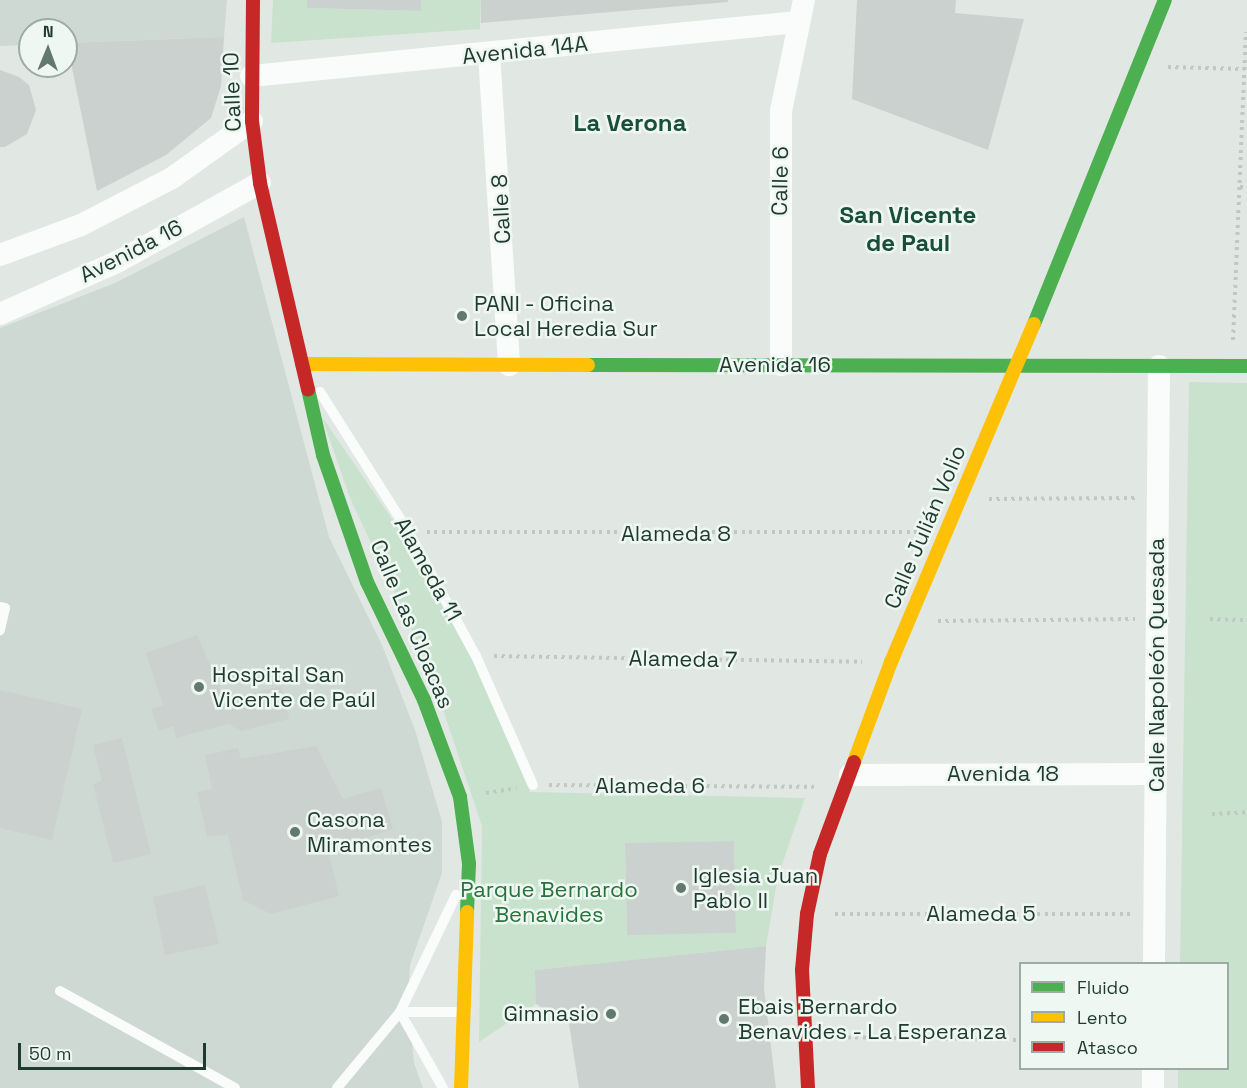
<!DOCTYPE html>
<meta charset="utf-8">
<style>
body{margin:0}
#map{position:relative;width:1247px;height:1088px;overflow:hidden;background:#e1e8e4;font-family:"Space Grotesk",sans-serif}
div>[style]{position:absolute}
.built>*{inset:0;background:#ced9d3}
.green>*{inset:0;background:#c9e2cd}
.building>*{inset:0;background:#cbd1ce}
.path>*{height:4px;margin-top:-2px;transform-origin:0;background:repeating-linear-gradient(90deg,#bfc8c3 0 3px,transparent 0 7.5px)}
.lane>*{height:10px;margin:-5px;padding:0 5px;transform-origin:5px;border-radius:5px;background:#fafcfb}
.street>*{height:22px;margin:-11px;padding:0 11px;transform-origin:11px;border-radius:11px;background:#fafcfb}
.fast>*{height:14px;margin:-7px;padding:0 7px;transform-origin:7px;border-radius:7px;background:#4caf50}
.slow>*{height:14px;margin:-7px;padding:0 7px;transform-origin:7px;border-radius:7px;background:#ffc107}
.jam>*{height:14px;margin:-7px;padding:0 7px;transform-origin:7px;border-radius:7px;background:#c62828}
.dots>*{width:16px;height:16px;translate:-50% -50%;box-sizing:border-box;border:3px solid #eff7f2;border-radius:50%}
span{translate:-50% -50%;white-space:nowrap;text-align:center;line-height:1.15;-webkit-text-stroke:5px #eff7f2;paint-order:stroke}
.street-label{font-size:22px;color:#1f3b30}
.poi-label{font-size:22px;color:#1f3b30}
.left{translate:0 -50%;text-align:left}
.right{translate:-100% -50%;text-align:right}
.park-label{font-size:22px;color:#27743b}
.neighbourhood-label{font-size:24px;color:#1a4e3a;font-weight:700}
.legend{position:absolute;left:1019px;top:962px;width:210px;height:108px;box-sizing:border-box;background:#eff7f2;border:2px solid #9caca4;margin:0;padding:8px 10px;list-style:none;font-size:18px;color:#1f3b30}
.legend li{display:flex;align-items:center;gap:12px;height:30px}
.legend b{width:30px;border:2px solid #9caca4}
.north{position:absolute;left:18px;top:18px;width:60px;height:60px;box-sizing:border-box;background:#eff7f2;border:2px solid #9caca4;border-radius:50%;rotate:1deg;font-size:16px;font-weight:700;line-height:24px;text-align:center;color:#1f3b30}
.north::after{content:'';display:block;margin:auto;width:21px;height:27px;background:#63786f;clip-path:polygon(50% 0,100% 100%,50% 72%,0 100%)}
.scale{position:absolute;left:18px;top:1043px;width:188px;height:27px;box-sizing:border-box;border:3px solid #1f3b30;border-top:0;padding-left:8px;font-size:18px;line-height:21px;white-space:nowrap;color:#1f3b30;-webkit-text-stroke:4px #eff7f2;paint-order:stroke}
</style>
<div id="map">
<div class="built">
<div style="clip-path:polygon(0 0,227px 0,224px 37px,66px 43px,66px 30px,30px 30px,30px 45px,0 46px)"></div>
<div style="clip-path:polygon(244px 217px,329px 537px,382px 645px,415px 730px,442px 822px,442px 873px,410px 965px,408px 999px,414px 1063px,423px 1088px,0 1088px,0 328px,115px 283px)"></div>
</div>
<div class="green">
<div style="clip-path:polygon(273px 0,307px 0,308px 8px,421px 11px,421px 0,481px 0,480px 29px,271px 43px)"></div>
<div style="clip-path:polygon(1189px 382px,1247px 383px,1247px 1088px,1178px 1088px,1178px 1069px,1228px 1068px,1228px 964px,1180px 963px)"></div>
<div style="clip-path:polygon(evenodd,322px 417px,405px 538px,474px 663px,530px 792px,805px 798px,778px 876px,766px 946px,536px 970px,536px 1004px,479px 1042px,482px 826px,428px 665px,350px 498px,322px 417px,734px 841px,736px 933px,627px 934px,625px 844px,734px 841px)"></div>
</div>
<div class="building">
<div style="clip-path:polygon(307px 0,421px 0,421px 11px,307px 8px)"></div>
<div style="clip-path:polygon(481px 0,728px 0,728px 2px,481px 23px)"></div>
<div style="clip-path:polygon(857px 0,956px 0,955px 13px,1024px 19px,988px 150px,852px 99px)"></div>
<div style="clip-path:polygon(224px 37px,221px 86px,211px 118px,166px 155px,97px 191px,67px 43px)"></div>
<div style="clip-path:polygon(0 70px,19px 77px,29px 85px,36px 110px,27px 134px,5px 147px,0 147px)"></div>
<div style="clip-path:polygon(197px 635px,225px 700px,281px 686px,289px 719px,241px 731px,228px 724px,176px 738px,173px 726px,159px 731px,151px 709px,163px 705px,146px 653px)"></div>
<div style="clip-path:polygon(0 690px,82px 709px,52px 840px,0 828px)"></div>
<div style="clip-path:polygon(122px 738px,151px 854px,113px 863px,93px 784px,102px 781px,93px 745px)"></div>
<div style="clip-path:polygon(316px 746px,343px 799px,381px 788px,393px 829px,328px 850px,339px 896px,271px 914px,243px 900px,228px 835px,207px 836px,197px 792px,212px 789px,205px 755px,238px 748px,241px 759px)"></div>
<div style="clip-path:polygon(734px 841px,736px 933px,627px 935px,625px 843px)"></div>
<div style="clip-path:polygon(205px 885px,219px 944px,165px 955px,153px 897px)"></div>
<div style="clip-path:polygon(766px 946px,764px 988px,776px 1088px,579px 1088px,569px 1024px,536px 1004px,535px 970px)"></div>
</div>
<div class="path">
<div style="left:1168px;top:67px;width:76px;rotate:1.5deg"></div>
<div style="left:1240px;top:187px;width:7px"></div>
<div style="left:1233px;top:340px;width:308px;rotate:-87.6deg"></div>
<div style="left:989px;top:499px;width:146px;rotate:-0.4deg"></div>
<div style="left:427px;top:532px;width:490px"></div>
<div style="left:1210px;top:619px;width:37px;rotate:2deg"></div>
<div style="left:938px;top:621px;width:197px;rotate:-0.6deg"></div>
<div style="left:494px;top:656px;width:368px;rotate:0.9deg"></div>
<div style="left:549px;top:785px;width:265px;rotate:0.4deg"></div>
<div style="left:486px;top:793px;width:31px;rotate:-9deg"></div>
<div style="left:1212px;top:814px;width:35px;rotate:-3deg"></div>
<div style="left:835px;top:914px;width:298px"></div>
<div style="left:833px;top:1037px;width:187px;rotate:0.9deg"></div>
</div>
<div class="lane">
<div style="left:320px;top:392px;width:165px;rotate:57.7deg"></div>
<div style="left:408px;top:531px;width:142px;rotate:61.5deg"></div>
<div style="left:476px;top:656px;width:141px;rotate:66.2deg"></div>
<div style="left:0;top:607px;width:5px;rotate:11deg"></div>
<div style="left:5px;top:608px;width:23px;rotate:103deg"></div>
<div style="left:60px;top:991px;width:200px;rotate:29deg"></div>
<div style="left:400px;top:1012px;width:87px;rotate:60.5deg"></div>
<div style="left:400px;top:1012px;width:60px"></div>
<div style="left:337px;top:1088px;width:99px;rotate:-50.3deg"></div>
<div style="left:400px;top:1012px;width:130px;rotate:-64.4deg"></div>
</div>
<div class="street">
<div style="left:489px;top:54px;width:312px;rotate:86.3deg"></div>
<div style="left:251px;top:76px;width:550px;rotate:-5.64deg"></div>
<div style="left:0;top:255px;width:86px;rotate:-20.3deg"></div>
<div style="left:81px;top:225px;width:102px;rotate:-27.3deg"></div>
<div style="left:172px;top:178px;width:98px;rotate:-35.5deg"></div>
<div style="left:0;top:314px;width:130px;rotate:-24deg"></div>
<div style="left:119px;top:261px;width:161px;rotate:-29deg"></div>
<div style="left:781px;top:365px;width:254px;rotate:-90deg"></div>
<div style="left:781px;top:111px;width:113px;rotate:-78.3deg"></div>
<div style="left:850px;top:775px;width:306px;rotate:-0.2deg"></div>
<div style="left:1154px;top:964px;width:598px;rotate:-89.52deg"></div>
<div style="left:1153px;top:1088px;width:20px;rotate:-90deg"></div>
</div>
<div class="fast">
<div style="left:1034px;top:324px;width:349px;rotate:-68deg"></div>
<div style="left:588px;top:365px;width:659px;rotate:0.09deg"></div>
<div style="left:308px;top:389px;width:68px;rotate:77.2deg"></div>
<div style="left:323px;top:455px;width:134px;rotate:70.9deg"></div>
<div style="left:367px;top:582px;width:131px;rotate:64.2deg"></div>
<div style="left:424px;top:700px;width:103px;rotate:69.6deg"></div>
<div style="left:460px;top:797px;width:68px;rotate:82.3deg"></div>
<div style="left:469px;top:864px;width:48px;rotate:92.4deg"></div>
</div>
<div class="slow">
<div style="left:302px;top:364px;width:286px;rotate:0.2deg"></div>
<div style="left:854px;top:762px;width:107px;rotate:-69.7deg"></div>
<div style="left:891px;top:662px;width:367px;rotate:-67.1deg"></div>
<div style="left:461px;top:1088px;width:176px;rotate:-88deg"></div>
</div>
<div class="jam">
<div style="left:253px;top:0;width:121px;rotate:90.5deg"></div>
<div style="left:252px;top:121px;width:63px;rotate:82.6deg"></div>
<div style="left:260px;top:183px;width:212px;rotate:76.9deg"></div>
<div style="left:808px;top:1088px;width:118px;rotate:-92.9deg"></div>
<div style="left:802px;top:970px;width:56px;rotate:-84.9deg"></div>
<div style="left:807px;top:914px;width:61px;rotate:-77.8deg"></div>
<div style="left:820px;top:854px;width:98px;rotate:-69.7deg"></div>
</div>
<div class="dots">
<div style="left:462px;top:316px;background:#63786f"></div>
<div style="left:199px;top:687px;background:#63786f"></div>
<div style="left:295px;top:832px;background:#63786f"></div>
<div style="left:681px;top:888px;background:#63786f"></div>
<div style="left:611px;top:1014px;background:#63786f"></div>
<div style="left:724px;top:1019px;background:#63786f"></div>
</div>
<div class="street-label">
<span style="left:525px;top:50px;rotate:-6deg">Avenida 14A</span>
<span style="left:232px;top:92px;rotate:-92deg">Calle 10</span>
<span style="left:780px;top:181px;rotate:-89deg">Calle 6</span>
<span style="left:501px;top:209px;rotate:-93deg">Calle 8</span>
<span style="left:131px;top:251px;rotate:-27deg">Avenida 16</span>
<span style="left:775px;top:365px">Avenida 16</span>
<span style="left:925px;top:527px;rotate:-67deg">Calle Julián Volio</span>
<span style="left:676px;top:534px">Alameda 8</span>
<span style="left:428px;top:569px;rotate:61deg">Alameda 11</span>
<span style="left:412px;top:624px;rotate:67deg">Calle Las Cloacas</span>
<span style="left:683px;top:659px;rotate:1deg">Alameda 7</span>
<span style="left:1157px;top:665px;rotate:-90deg">Calle Napoleón Quesada</span>
<span style="left:1003px;top:774px">Avenida 18</span>
<span style="left:650px;top:786px">Alameda 6</span>
<span style="left:981px;top:914px">Alameda 5</span>
</div>
<div class="poi-label">
<span class="left" style="left:474px;top:316px">PANI - Oficina<br>Local Heredia Sur</span>
<span class="left" style="left:212px;top:687px">Hospital San<br>Vicente de Paúl</span>
<span class="left" style="left:307px;top:832px">Casona<br>Miramontes</span>
<span class="left" style="left:693px;top:888px">Iglesia Juan<br>Pablo II</span>
<span class="left" style="left:738px;top:1019px">Ebais Bernardo<br>Benavides - La Esperanza</span>
<span class="right" style="left:599px;top:1014px">Gimnasio</span>
</div>
<div class="park-label">
<span style="left:549px;top:902px">Parque Bernardo<br>Benavides</span>
</div>
<div class="neighbourhood-label">
<span style="left:630px;top:123px">La Verona</span>
<span style="left:908px;top:229px">San Vicente<br>de Paul</span>
</div>
<ul class="legend">
<li><b style="height:8px;background:#4caf50"></b>Fluido</li>
<li><b style="height:8px;background:#ffc107"></b>Lento</li>
<li><b style="height:8px;background:#c62828"></b>Atasco</li>
</ul>
<div class="north">N</div>
<div class="scale">50 m</div>
</div>
